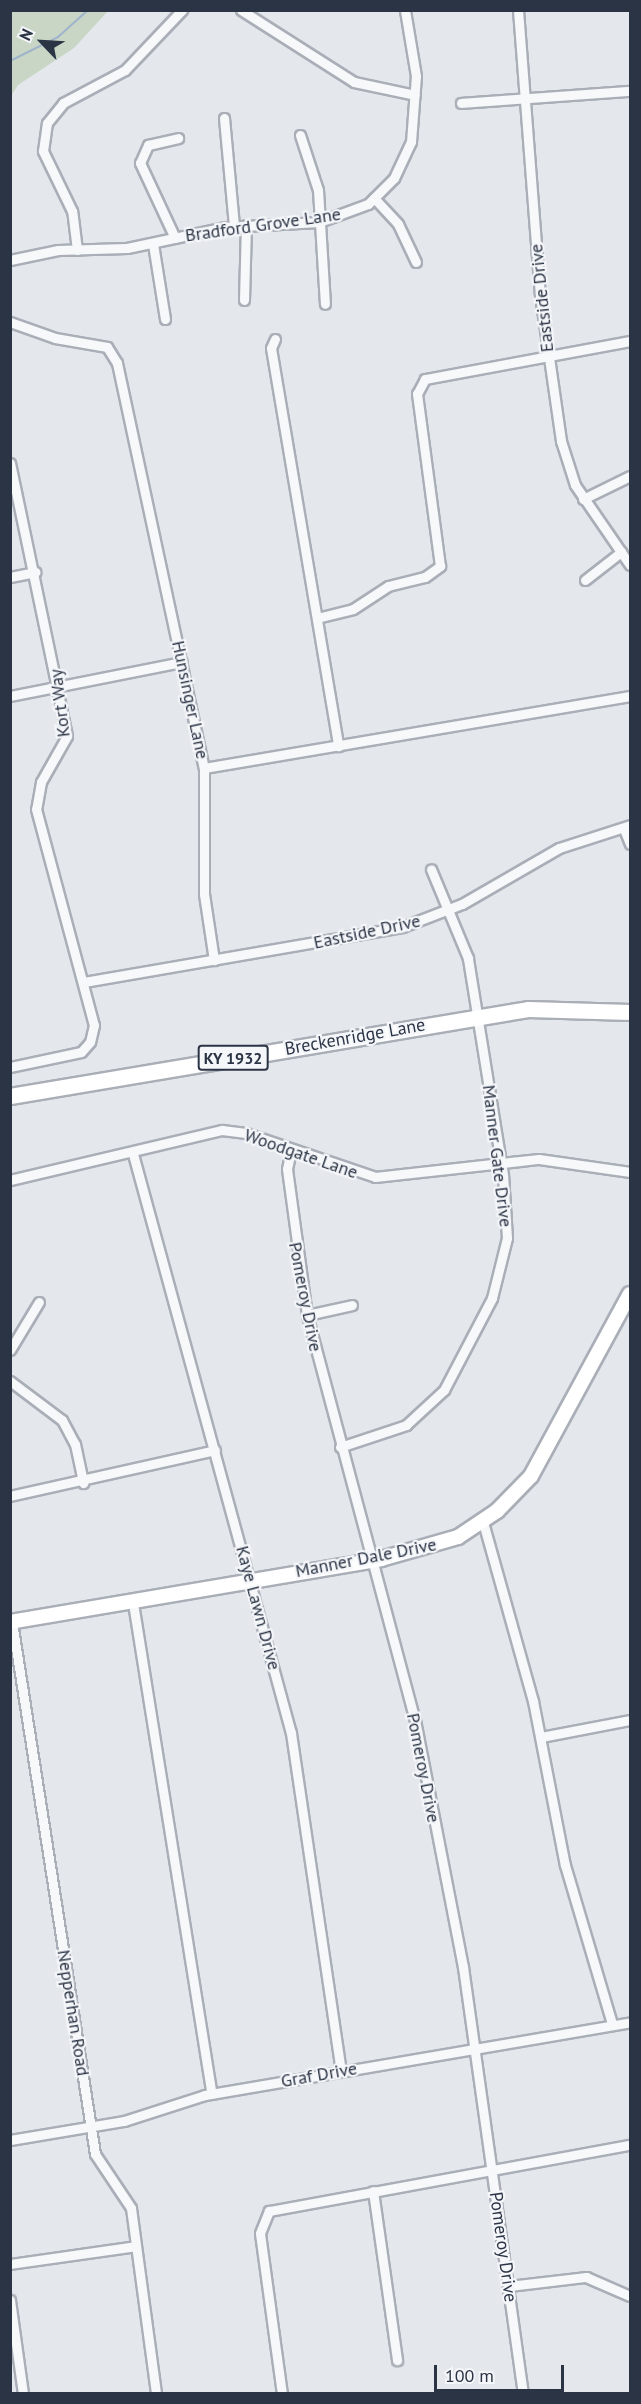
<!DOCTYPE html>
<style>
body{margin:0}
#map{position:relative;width:641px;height:2404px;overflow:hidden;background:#e4e7ec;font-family:"PT Sans",sans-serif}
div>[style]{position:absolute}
.green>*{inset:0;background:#c9d6c5}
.stream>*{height:2px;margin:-1px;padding:0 1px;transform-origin:1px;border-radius:1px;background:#9fb4cc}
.roads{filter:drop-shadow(2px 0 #a9aeb7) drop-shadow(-2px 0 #a9aeb7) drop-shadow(0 2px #a9aeb7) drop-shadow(0 -2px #a9aeb7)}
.street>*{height:9px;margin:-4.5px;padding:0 4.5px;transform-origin:4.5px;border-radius:4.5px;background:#f7f8fa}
.secondary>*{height:14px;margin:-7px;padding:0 7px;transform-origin:7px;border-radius:7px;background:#fff}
.primary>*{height:15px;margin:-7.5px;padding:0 7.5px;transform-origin:7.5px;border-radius:7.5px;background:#fff}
span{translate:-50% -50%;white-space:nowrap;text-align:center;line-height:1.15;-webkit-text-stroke:4.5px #f4f6f9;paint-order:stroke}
.shield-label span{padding:2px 4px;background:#f4f6f9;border:2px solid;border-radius:4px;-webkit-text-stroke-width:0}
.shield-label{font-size:16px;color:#2b3445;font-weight:700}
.street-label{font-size:18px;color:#2b3445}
.frame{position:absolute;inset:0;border:12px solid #2b3445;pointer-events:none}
.north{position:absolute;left:12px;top:12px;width:60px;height:60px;-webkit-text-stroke:4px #f4f6f9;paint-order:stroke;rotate:295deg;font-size:16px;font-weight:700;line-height:24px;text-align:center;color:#2b3445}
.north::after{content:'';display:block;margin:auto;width:21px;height:27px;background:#2b3445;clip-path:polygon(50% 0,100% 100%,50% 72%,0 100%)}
.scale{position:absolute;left:434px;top:2365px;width:130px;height:27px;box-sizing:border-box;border:3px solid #2b3445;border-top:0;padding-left:8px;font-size:18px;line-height:21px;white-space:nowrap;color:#2b3445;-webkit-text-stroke:4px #f4f6f9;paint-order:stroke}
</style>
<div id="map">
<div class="green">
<div style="clip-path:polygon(11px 10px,108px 10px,108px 11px,74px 48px,18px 85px,11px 96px)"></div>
</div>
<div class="stream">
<div style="left:10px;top:61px;width:54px;rotate:-26.6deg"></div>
<div style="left:58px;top:37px;width:40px;rotate:-42deg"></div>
</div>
<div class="roads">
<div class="street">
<div style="left:241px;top:10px;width:134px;rotate:32.5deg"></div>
<div style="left:354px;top:82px;width:62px;rotate:12deg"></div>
<div style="left:518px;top:10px;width:286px;rotate:85.6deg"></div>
<div style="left:540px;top:295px;width:148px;rotate:81.8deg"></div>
<div style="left:561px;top:441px;width:46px;rotate:72.3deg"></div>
<div style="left:575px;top:485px;width:97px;rotate:55.5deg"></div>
<div style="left:461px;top:103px;width:169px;rotate:-4.1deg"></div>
<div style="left:224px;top:118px;width:108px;rotate:84.7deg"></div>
<div style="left:300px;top:135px;width:58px;rotate:71.9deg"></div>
<div style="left:318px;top:190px;width:114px;rotate:86.5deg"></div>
<div style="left:374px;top:198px;width:35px;rotate:47deg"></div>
<div style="left:398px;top:224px;width:42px;rotate:64.7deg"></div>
<div style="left:175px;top:238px;width:83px;rotate:-115deg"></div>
<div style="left:140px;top:163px;width:20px;rotate:-66deg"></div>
<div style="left:148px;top:145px;width:31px;rotate:-13deg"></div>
<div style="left:153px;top:244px;width:76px;rotate:80.9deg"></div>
<div style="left:77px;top:250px;width:39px;rotate:-97deg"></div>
<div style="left:72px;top:211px;width:67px;rotate:-115.8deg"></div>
<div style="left:43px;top:151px;width:28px;rotate:-82deg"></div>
<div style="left:47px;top:123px;width:26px;rotate:-51deg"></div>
<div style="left:63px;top:103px;width:70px;rotate:-28deg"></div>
<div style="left:125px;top:70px;width:83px;rotate:-46.5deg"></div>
<div style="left:10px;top:260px;width:49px;rotate:-11.8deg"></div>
<div style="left:58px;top:250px;width:69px;rotate:-1.7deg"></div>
<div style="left:127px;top:248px;width:101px;rotate:-12deg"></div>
<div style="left:226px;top:227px;width:93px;rotate:-3.1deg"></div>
<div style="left:319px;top:222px;width:52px;rotate:-20.2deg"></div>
<div style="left:368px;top:204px;width:37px;rotate:-45deg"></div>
<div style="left:394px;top:178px;width:40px;rotate:-65deg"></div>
<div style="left:411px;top:142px;width:66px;rotate:-85.7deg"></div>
<div style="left:416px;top:76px;width:67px;rotate:-99.5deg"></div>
<div style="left:244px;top:300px;width:75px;rotate:-88.5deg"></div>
<div style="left:10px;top:322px;width:48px;rotate:19.6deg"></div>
<div style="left:55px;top:338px;width:53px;rotate:9.8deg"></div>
<div style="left:107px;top:347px;width:19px;rotate:58deg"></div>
<div style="left:117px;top:363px;width:414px;rotate:77.9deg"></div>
<div style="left:204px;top:768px;width:126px;rotate:90deg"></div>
<div style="left:204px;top:894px;width:67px;rotate:81.4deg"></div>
<div style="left:275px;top:339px;width:10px;rotate:114deg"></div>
<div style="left:271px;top:348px;width:404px;rotate:80.4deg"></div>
<div style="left:10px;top:463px;width:279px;rotate:78.2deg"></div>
<div style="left:67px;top:736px;width:53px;rotate:119.5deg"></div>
<div style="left:41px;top:782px;width:27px;rotate:100deg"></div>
<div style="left:36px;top:809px;width:224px;rotate:75deg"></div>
<div style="left:94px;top:1025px;width:17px;rotate:103deg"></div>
<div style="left:90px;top:1042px;width:13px;rotate:132deg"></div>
<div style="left:81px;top:1052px;width:73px;rotate:168.1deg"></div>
<div style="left:583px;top:499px;width:52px;rotate:-26.1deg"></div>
<div style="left:10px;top:577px;width:26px;rotate:-11deg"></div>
<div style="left:585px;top:580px;width:46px;rotate:-37.9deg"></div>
<div style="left:317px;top:618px;width:37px;rotate:-14deg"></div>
<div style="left:353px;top:609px;width:42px;rotate:-33.3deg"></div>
<div style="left:388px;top:586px;width:38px;rotate:-14deg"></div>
<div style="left:425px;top:577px;width:19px;rotate:-36deg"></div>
<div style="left:440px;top:566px;width:174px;rotate:-97.6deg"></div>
<div style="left:417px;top:394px;width:17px;rotate:-62deg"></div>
<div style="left:425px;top:379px;width:208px;rotate:-10.5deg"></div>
<div style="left:10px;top:696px;width:175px;rotate:-11.2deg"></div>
<div style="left:204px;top:768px;width:432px;rotate:-9.6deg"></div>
<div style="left:624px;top:829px;width:16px;rotate:68deg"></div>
<div style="left:84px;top:982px;width:323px;rotate:-9.8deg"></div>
<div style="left:402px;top:927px;width:64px;rotate:-21deg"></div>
<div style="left:462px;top:904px;width:112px;rotate:-30deg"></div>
<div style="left:559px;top:848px;width:75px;rotate:-17.9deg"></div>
<div style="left:291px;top:1150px;width:19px;rotate:102deg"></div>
<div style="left:287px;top:1169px;width:147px;rotate:82.2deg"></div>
<div style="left:307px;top:1315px;width:419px;rotate:75.1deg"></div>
<div style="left:415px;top:1720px;width:252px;rotate:79deg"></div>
<div style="left:463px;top:1967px;width:431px;rotate:82deg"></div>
<div style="left:133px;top:1154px;width:600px;rotate:74.74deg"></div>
<div style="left:291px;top:1733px;width:342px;rotate:81.6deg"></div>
<div style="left:10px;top:1180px;width:218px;rotate:-13.3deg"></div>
<div style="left:222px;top:1130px;width:24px;rotate:7deg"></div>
<div style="left:246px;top:1133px;width:136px;rotate:18.8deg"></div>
<div style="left:375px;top:1177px;width:165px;rotate:-6.3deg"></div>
<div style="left:539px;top:1159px;width:92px;rotate:8.1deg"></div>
<div style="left:307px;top:1315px;width:46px;rotate:-12.5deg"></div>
<div style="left:10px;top:1350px;width:56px;rotate:-58.9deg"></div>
<div style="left:10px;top:1381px;width:65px;rotate:36.9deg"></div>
<div style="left:62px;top:1420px;width:27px;rotate:62deg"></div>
<div style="left:75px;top:1444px;width:40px;rotate:78deg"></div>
<div style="left:340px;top:1447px;width:70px;rotate:-18.4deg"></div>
<div style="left:406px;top:1425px;width:52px;rotate:-42.6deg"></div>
<div style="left:444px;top:1390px;width:104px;rotate:-62.4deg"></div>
<div style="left:492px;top:1298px;width:62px;rotate:-76deg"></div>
<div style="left:507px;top:1238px;width:63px;rotate:-93.6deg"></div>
<div style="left:503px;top:1175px;width:220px;rotate:-99.2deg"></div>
<div style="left:468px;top:958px;width:96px;rotate:-112.6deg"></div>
<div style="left:10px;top:1496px;width:210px;rotate:-12.6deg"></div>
<div style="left:483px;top:1522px;width:186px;rotate:74.4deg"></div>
<div style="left:533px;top:1701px;width:167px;rotate:79deg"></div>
<div style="left:565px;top:1865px;width:166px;rotate:73.5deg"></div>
<div style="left:133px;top:1603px;width:497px;rotate:80.9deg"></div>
<div style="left:12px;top:1622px;width:538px;rotate:81.13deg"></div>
<div style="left:95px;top:2154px;width:65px;rotate:56.3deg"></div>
<div style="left:131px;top:2208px;width:188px;rotate:82.3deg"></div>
<div style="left:541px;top:1737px;width:91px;rotate:-10.8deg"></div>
<div style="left:10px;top:2140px;width:116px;rotate:-9.5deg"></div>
<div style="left:124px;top:2121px;width:85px;rotate:-17.8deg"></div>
<div style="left:205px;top:2095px;width:431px;rotate:-9.7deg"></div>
<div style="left:373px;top:2191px;width:171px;rotate:81.9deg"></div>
<div style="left:10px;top:2264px;width:127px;rotate:-8.1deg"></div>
<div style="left:509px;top:2286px;width:78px;rotate:-6.7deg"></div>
<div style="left:586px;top:2277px;width:48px;rotate:23.4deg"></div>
<div style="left:10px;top:2300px;width:95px;rotate:82.1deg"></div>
<div style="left:282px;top:2394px;width:162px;rotate:-97.8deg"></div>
<div style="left:260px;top:2233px;width:24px;rotate:-68deg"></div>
<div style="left:269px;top:2211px;width:367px;rotate:-10.4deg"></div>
</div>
<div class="secondary">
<div style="left:10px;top:1622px;width:376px;rotate:-9.6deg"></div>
<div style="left:381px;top:1559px;width:80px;rotate:-15.9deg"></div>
<div style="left:458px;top:1537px;width:47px;rotate:-33.7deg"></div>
<div style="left:497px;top:1511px;width:49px;rotate:-45.8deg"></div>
<div style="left:531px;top:1476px;width:207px;rotate:-61.5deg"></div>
</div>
<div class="primary">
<div style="left:10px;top:1096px;width:525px;rotate:-9.53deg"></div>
<div style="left:528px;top:1009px;width:102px;rotate:1.7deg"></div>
</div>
</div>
<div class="shield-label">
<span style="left:233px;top:1058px">KY 1932</span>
</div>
<div class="street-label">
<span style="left:263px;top:225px;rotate:-8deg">Bradford Grove Lane</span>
<span style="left:542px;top:298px;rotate:-96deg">Eastside Drive</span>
<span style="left:190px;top:700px;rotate:78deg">Hunsinger Lane</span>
<span style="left:60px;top:703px;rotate:-97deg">Kort Way</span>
<span style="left:367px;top:932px;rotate:-12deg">Eastside Drive</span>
<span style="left:355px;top:1037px;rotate:-10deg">Breckenridge Lane</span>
<span style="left:301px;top:1154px;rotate:19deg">Woodgate Lane</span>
<span style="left:497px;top:1156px;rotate:83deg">Manner Gate Drive</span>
<span style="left:305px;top:1297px;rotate:79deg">Pomeroy Drive</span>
<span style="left:366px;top:1558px;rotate:-11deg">Manner Dale Drive</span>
<span style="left:258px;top:1608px;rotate:75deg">Kaye Lawn Drive</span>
<span style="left:423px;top:1768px;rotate:79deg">Pomeroy Drive</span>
<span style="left:73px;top:2013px;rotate:81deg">Nepperhan Road</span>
<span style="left:319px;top:2075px;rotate:-10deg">Graf Drive</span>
<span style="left:503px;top:2247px;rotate:82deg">Pomeroy Drive</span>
</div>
<div class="frame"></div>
<div class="north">N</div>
<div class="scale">100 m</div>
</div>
